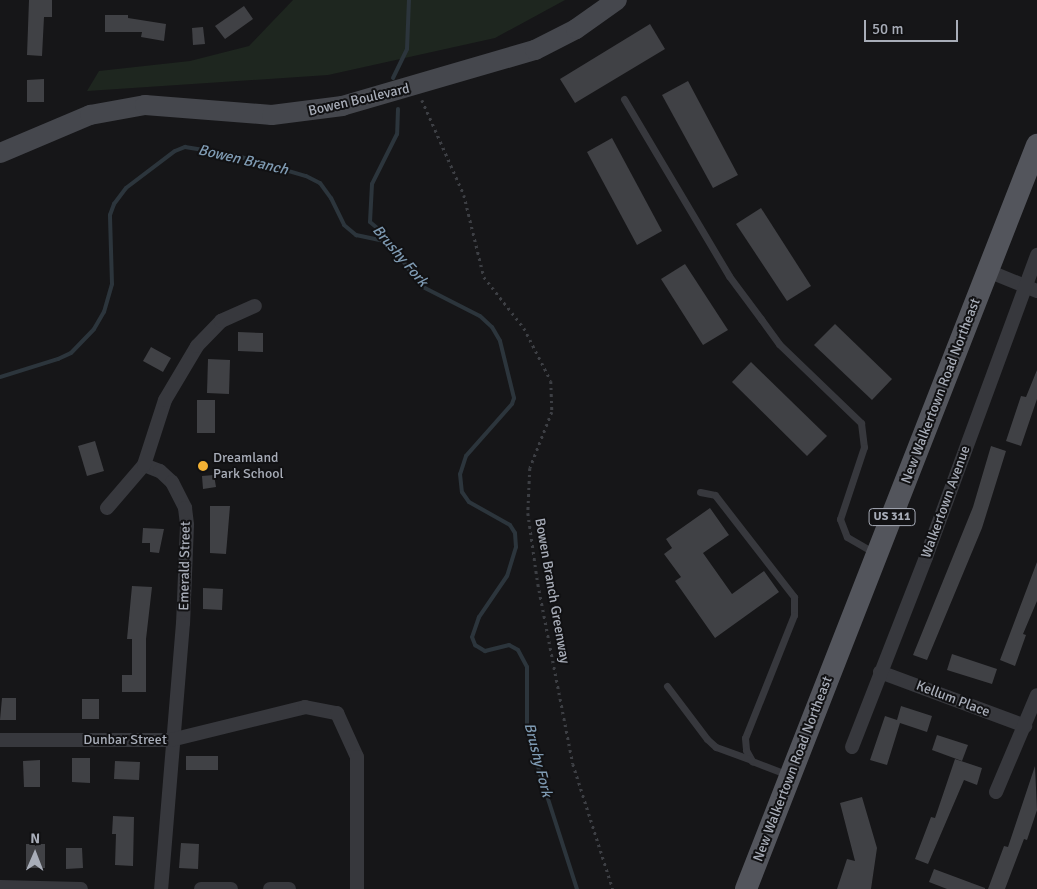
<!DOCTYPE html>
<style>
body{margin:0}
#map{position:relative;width:1037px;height:889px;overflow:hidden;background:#161618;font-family:Signika,sans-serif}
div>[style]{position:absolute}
.green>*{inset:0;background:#1e261f}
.stream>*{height:4px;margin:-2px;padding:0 2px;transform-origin:2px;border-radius:2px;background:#2c353c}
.building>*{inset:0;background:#404145}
.path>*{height:2.5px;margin-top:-1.25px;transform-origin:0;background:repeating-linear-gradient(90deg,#3d3f44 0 2.5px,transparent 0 6.5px)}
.lane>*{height:7px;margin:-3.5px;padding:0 3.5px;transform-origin:3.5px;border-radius:3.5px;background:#37383d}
.street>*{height:14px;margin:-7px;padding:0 7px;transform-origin:7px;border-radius:7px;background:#37383d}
.secondary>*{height:20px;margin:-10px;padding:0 10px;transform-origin:10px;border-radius:10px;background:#45474d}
.primary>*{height:22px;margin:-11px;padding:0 11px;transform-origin:11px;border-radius:11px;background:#53555c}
.dots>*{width:14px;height:14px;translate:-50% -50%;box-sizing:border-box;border:2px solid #111113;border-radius:50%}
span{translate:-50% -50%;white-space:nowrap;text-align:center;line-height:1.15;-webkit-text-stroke:4px #111113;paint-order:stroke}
.shield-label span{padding:1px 4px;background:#111113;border:1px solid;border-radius:4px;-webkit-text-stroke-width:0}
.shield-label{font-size:12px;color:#a8adb8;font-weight:700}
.street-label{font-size:14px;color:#a8adb8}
.poi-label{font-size:14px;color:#a8adb8}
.left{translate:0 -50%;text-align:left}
.water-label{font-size:15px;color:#7f9bb3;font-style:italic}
.north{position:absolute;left:10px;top:829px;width:50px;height:50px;-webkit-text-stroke:4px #111113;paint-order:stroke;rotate:1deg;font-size:14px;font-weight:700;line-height:20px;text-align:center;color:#a8adb8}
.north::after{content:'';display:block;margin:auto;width:18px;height:22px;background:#a8adb8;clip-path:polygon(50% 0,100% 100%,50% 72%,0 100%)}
.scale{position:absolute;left:864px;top:20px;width:94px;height:22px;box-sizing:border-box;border:2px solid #a8adb8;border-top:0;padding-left:6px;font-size:15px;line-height:18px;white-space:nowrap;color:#a8adb8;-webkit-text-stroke:4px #111113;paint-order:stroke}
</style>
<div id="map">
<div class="green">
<div style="clip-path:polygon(293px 0,565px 0,495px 38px,328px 75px,87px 91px,99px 71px,190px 61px,249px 46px)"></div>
</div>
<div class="stream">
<div style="left:393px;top:78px;width:32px;rotate:-64deg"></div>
<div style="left:407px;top:49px;width:49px;rotate:-87.7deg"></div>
<div style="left:398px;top:109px;width:25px;rotate:92deg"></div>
<div style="left:397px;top:134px;width:56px;rotate:116.6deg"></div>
<div style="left:372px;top:184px;width:38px;rotate:93deg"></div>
<div style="left:370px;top:222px;width:16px;rotate:40deg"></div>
<div style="left:382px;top:232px;width:67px;rotate:54.2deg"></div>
<div style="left:421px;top:286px;width:66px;rotate:27deg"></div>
<div style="left:480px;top:316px;width:16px;rotate:43deg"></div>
<div style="left:492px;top:327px;width:16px;rotate:60deg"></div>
<div style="left:500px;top:341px;width:59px;rotate:76.2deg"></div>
<div style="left:514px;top:398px;width:6px;rotate:108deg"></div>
<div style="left:512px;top:404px;width:69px;rotate:131.5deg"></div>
<div style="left:466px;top:456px;width:19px;rotate:108deg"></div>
<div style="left:460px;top:474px;width:18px;rotate:84deg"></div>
<div style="left:462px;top:492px;width:12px;rotate:55deg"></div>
<div style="left:469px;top:502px;width:47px;rotate:29.3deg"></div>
<div style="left:510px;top:525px;width:9px;rotate:58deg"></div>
<div style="left:515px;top:533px;width:14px;rotate:86deg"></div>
<div style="left:516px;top:547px;width:30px;rotate:107deg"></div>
<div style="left:507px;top:576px;width:50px;rotate:124.3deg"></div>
<div style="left:479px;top:617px;width:21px;rotate:109deg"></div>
<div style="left:472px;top:637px;width:9px;rotate:69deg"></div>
<div style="left:475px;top:645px;width:12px;rotate:31deg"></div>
<div style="left:485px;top:651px;width:25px;rotate:-14deg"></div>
<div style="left:509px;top:645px;width:10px;rotate:29deg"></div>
<div style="left:518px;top:650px;width:19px;rotate:62deg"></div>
<div style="left:527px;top:667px;width:58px;rotate:90deg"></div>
<div style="left:527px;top:725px;width:51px;rotate:75.1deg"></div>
<div style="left:540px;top:774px;width:121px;rotate:72.2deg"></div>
<div style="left:0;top:377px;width:61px;rotate:-17.2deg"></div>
<div style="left:58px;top:359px;width:14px;rotate:-25deg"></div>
<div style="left:71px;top:353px;width:33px;rotate:-46deg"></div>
<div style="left:94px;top:329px;width:20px;rotate:-60deg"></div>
<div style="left:104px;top:312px;width:29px;rotate:-74deg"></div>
<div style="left:112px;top:284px;width:69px;rotate:-91.7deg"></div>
<div style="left:110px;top:215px;width:12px;rotate:-70deg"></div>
<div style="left:114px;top:204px;width:20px;rotate:-53deg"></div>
<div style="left:126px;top:188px;width:61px;rotate:-37.1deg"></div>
<div style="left:175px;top:151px;width:11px;rotate:-22deg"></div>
<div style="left:185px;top:147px;width:50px;rotate:9.3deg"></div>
<div style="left:234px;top:155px;width:75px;rotate:16.3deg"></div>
<div style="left:306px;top:176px;width:16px;rotate:27deg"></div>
<div style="left:320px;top:183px;width:19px;rotate:54deg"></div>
<div style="left:331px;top:198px;width:30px;rotate:64deg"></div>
<div style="left:344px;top:225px;width:16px;rotate:40deg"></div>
<div style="left:356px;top:235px;width:35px;rotate:12deg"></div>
</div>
<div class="building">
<div style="clip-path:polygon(29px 0,52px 0,52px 17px,44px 17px,42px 56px,27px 55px)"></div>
<div style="clip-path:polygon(244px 6px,253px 19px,225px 39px,215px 26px)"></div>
<div style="clip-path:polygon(105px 15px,128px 15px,128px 18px,166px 24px,164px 41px,141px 37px,142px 32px,105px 32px)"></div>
<div style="clip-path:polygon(650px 24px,665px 49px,575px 103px,560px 79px)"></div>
<div style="clip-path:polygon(203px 27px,205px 44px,193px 45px,192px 28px)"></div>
<div style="clip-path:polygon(44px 79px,44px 102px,27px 102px,27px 80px)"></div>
<div style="clip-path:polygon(688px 81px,738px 175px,713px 188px,662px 95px)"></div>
<div style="clip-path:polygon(612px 138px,662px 231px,637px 245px,587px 152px)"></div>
<div style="clip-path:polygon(761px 208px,811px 286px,787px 301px,736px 224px)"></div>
<div style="clip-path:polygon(685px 264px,728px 330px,703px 345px,661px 279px)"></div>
<div style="clip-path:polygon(835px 324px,892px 379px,872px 400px,814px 345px)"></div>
<div style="clip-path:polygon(238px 332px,263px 333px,263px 352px,238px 351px)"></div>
<div style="clip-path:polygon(151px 347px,171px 358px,163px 372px,143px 361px)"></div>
<div style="clip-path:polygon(208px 359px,230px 360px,229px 394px,207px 393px)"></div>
<div style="clip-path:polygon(751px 362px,827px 436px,807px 456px,732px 382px)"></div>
<div style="clip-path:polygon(1037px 370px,1037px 399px,1021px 446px,1006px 441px,1021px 396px,1026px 397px)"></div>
<div style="clip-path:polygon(197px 400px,215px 400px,215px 433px,197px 433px)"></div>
<div style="clip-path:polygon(95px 441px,104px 471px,87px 476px,78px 446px)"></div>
<div style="clip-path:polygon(991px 446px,1006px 451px,982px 528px,927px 660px,913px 655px,973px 507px)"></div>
<div style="clip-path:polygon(214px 475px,216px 487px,203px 489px,202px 476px)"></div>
<div style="clip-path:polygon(210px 506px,230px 506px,226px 554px,210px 553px)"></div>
<div style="clip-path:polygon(710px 508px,729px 535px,703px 553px,732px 594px,764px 571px,779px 592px,715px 638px,675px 581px,681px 577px,664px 554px,672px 548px,666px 539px)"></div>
<div style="clip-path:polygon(143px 528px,164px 529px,159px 553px,150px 552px,150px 543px,142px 543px)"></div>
<div style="clip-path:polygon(1037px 562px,1037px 601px,1023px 634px,1026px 635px,1015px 666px,1000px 660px)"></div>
<div style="clip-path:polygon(132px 586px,152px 587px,146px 639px,146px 692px,122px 692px,122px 675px,132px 675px,132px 639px,127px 639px)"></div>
<div style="clip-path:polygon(203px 588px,223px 589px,222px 610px,203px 609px)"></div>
<div style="clip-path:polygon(952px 654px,997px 669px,992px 684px,947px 670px)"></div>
<div style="clip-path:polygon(2px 698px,16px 698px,16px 720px,0 720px)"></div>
<div style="clip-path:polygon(82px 699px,99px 699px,99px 719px,82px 719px)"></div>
<div style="clip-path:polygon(901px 706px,932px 716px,927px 732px,900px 723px,887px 765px,870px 760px,885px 716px,897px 720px)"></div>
<div style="clip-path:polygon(937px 735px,968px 745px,962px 761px,932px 750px)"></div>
<div style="clip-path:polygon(186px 756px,218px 756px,218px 770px,186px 770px)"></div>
<div style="clip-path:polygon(72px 758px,90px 758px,90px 783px,72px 782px)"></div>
<div style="clip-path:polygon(955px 759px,982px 768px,977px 785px,964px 780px,928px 864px,915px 859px,931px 817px,935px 818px)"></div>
<div style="clip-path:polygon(40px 760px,40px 787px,24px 787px,23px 761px)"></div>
<div style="clip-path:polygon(115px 761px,140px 762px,139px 780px,114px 779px)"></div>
<div style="clip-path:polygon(1035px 766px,1037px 810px,1027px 840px,1024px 839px,1005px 889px,988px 889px,1004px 846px,1008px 847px)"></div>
<div style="clip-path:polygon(862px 797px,877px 848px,871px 889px,837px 889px,847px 859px,855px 861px,840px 803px)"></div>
<div style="clip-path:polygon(113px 816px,134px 817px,133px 866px,115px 865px,116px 834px,112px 834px)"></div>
<div style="clip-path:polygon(181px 843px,199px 844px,198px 869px,179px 868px)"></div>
<div style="clip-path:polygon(26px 844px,45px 844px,45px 868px,26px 868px)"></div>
<div style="clip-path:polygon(66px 848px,82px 848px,83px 868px,66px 869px)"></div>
<div style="clip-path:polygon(934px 869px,985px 888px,985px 889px,947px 889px,929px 882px)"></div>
</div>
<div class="path">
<div style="left:422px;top:100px;width:104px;rotate:66.1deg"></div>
<div style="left:464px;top:195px;width:84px;rotate:76.3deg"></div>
<div style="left:484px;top:277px;width:65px;rotate:51.9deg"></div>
<div style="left:524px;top:328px;width:59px;rotate:63deg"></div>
<div style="left:551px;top:381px;width:31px;rotate:88deg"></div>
<div style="left:552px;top:412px;width:60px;rotate:111.4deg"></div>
<div style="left:530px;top:468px;width:45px;rotate:92.5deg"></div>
<div style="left:528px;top:513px;width:72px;rotate:82deg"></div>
<div style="left:538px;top:584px;width:183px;rotate:79deg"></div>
<div style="left:573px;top:764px;width:131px;rotate:72.3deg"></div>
</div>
<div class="lane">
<div style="left:624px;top:99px;width:206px;rotate:59.3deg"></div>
<div style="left:729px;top:276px;width:54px;rotate:53.3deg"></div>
<div style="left:761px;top:319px;width:31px;rotate:54deg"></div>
<div style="left:779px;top:344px;width:114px;rotate:43.9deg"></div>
<div style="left:861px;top:423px;width:24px;rotate:83deg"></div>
<div style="left:864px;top:447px;width:76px;rotate:108.4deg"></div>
<div style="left:840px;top:519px;width:19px;rotate:69deg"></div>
<div style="left:847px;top:537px;width:32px;rotate:30deg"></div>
<div style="left:700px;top:492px;width:15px;rotate:11deg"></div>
<div style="left:715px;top:495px;width:129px;rotate:52.2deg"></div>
<div style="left:794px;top:597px;width:18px;rotate:90deg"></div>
<div style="left:794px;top:615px;width:132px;rotate:111.7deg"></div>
<div style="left:745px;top:738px;width:12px;rotate:85deg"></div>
<div style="left:746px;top:750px;width:13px;rotate:61deg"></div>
<div style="left:752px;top:761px;width:39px;rotate:21deg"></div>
<div style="left:667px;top:686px;width:66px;rotate:53deg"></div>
<div style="left:707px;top:739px;width:12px;rotate:42deg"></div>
<div style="left:716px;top:747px;width:37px;rotate:20deg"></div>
</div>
<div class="street">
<div style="left:988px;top:271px;width:53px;rotate:22.2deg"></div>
<div style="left:144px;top:465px;width:17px;rotate:21deg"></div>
<div style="left:160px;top:471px;width:16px;rotate:43deg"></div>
<div style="left:172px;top:482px;width:29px;rotate:63deg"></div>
<div style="left:185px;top:508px;width:17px;rotate:83deg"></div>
<div style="left:187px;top:525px;width:98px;rotate:92.3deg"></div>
<div style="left:183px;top:623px;width:267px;rotate:94.7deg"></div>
<div style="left:107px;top:508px;width:57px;rotate:-49.3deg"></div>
<div style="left:144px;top:465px;width:68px;rotate:-72.1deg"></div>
<div style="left:165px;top:400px;width:63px;rotate:-59.3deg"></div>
<div style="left:197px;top:346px;width:35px;rotate:-46deg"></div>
<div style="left:221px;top:321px;width:37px;rotate:-24deg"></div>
<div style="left:880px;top:672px;width:155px;rotate:20.4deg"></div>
<div style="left:0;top:740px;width:171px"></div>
<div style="left:171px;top:740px;width:138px;rotate:-13.8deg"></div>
<div style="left:305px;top:707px;width:33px;rotate:11deg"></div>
<div style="left:337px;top:713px;width:48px;rotate:65.6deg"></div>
<div style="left:357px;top:757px;width:132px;rotate:90deg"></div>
<div style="left:852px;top:747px;width:204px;rotate:-68.7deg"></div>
<div style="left:926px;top:557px;width:322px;rotate:-69.8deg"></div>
<div style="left:996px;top:792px;width:105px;rotate:-67.1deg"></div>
<div style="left:0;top:887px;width:81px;rotate:1.4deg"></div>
<div style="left:201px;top:889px;width:30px"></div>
<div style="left:270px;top:889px;width:19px"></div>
</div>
<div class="secondary">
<div style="left:0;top:153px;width:98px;rotate:-22.9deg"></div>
<div style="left:90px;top:115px;width:56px;rotate:-10.3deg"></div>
<div style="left:145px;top:105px;width:127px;rotate:4.5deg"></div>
<div style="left:272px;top:115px;width:71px;rotate:-7.3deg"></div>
<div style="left:342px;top:106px;width:201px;rotate:-16.2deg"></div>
<div style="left:535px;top:50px;width:46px;rotate:-27.1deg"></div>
<div style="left:576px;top:29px;width:50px;rotate:-35.3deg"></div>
</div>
<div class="primary">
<div style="left:746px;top:889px;width:799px;rotate:-68.64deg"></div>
</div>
<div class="dots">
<div style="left:203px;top:466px;background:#f2b134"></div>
</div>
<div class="shield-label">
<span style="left:892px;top:517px">US 311</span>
</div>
<div class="street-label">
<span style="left:359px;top:100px;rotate:-13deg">Bowen Boulevard</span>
<span style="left:941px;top:391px;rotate:-69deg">New Walkertown Road Northeast</span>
<span style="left:946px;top:502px;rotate:-70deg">Walkertown Avenue</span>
<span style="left:185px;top:566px;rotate:-89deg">Emerald Street</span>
<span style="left:552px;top:591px;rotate:80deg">Bowen Branch Greenway</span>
<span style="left:953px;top:699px;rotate:21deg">Kellum Place</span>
<span style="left:125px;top:740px">Dunbar Street</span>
<span style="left:793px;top:769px;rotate:-69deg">New Walkertown Road Northeast</span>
</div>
<div class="poi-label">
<span class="left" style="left:213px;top:466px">Dreamland<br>Park School</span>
</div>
<div class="water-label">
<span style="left:243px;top:160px;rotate:13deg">Bowen Branch</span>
<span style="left:400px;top:256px;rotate:49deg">Brushy Fork</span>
<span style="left:538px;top:760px;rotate:76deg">Brushy Fork</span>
</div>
<div class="north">N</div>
<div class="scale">50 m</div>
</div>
